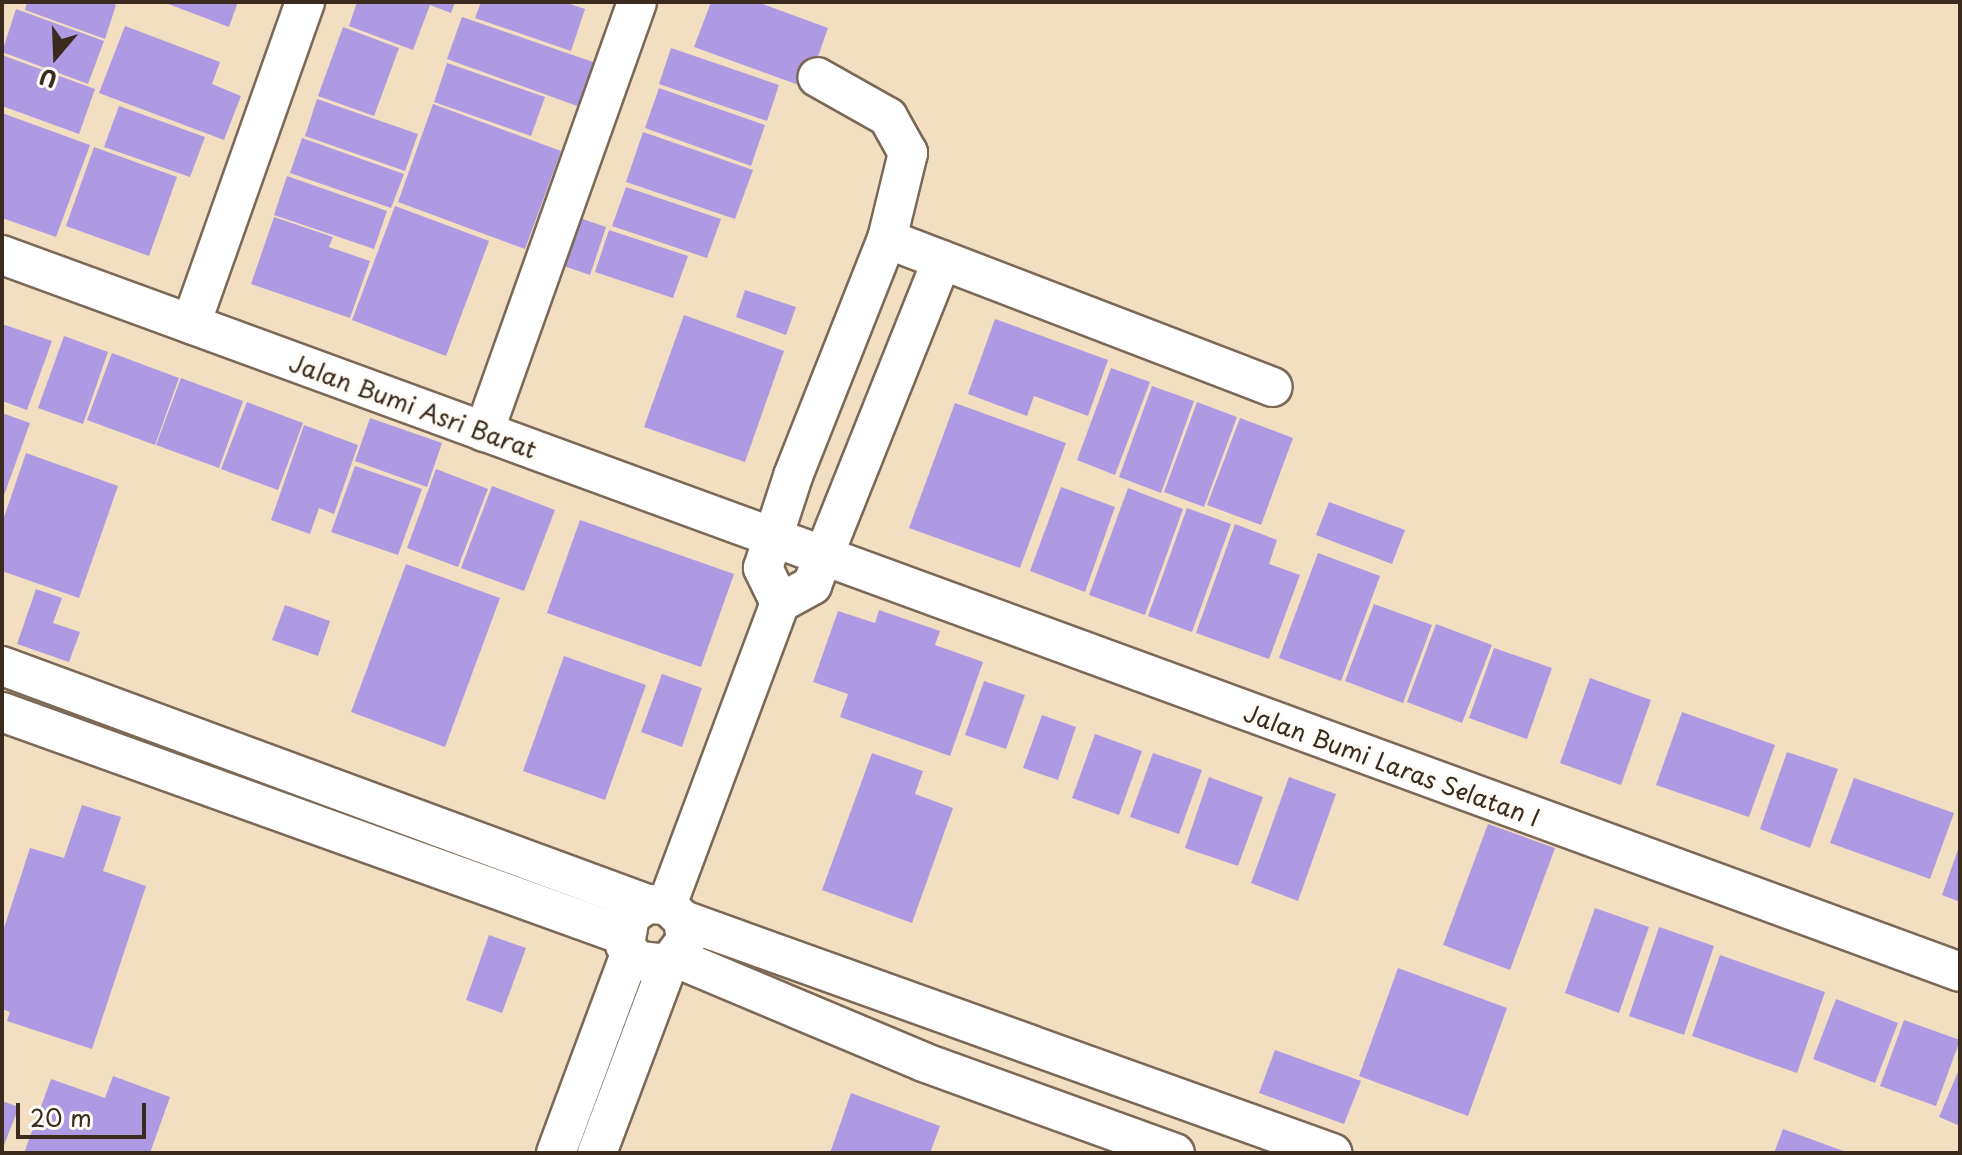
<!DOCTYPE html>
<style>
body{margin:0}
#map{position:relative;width:1962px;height:1155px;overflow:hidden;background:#f2dfc1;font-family:"Playpen Sans",sans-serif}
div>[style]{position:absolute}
.building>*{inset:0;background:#ae9ae2}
.roads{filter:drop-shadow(2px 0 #7b6957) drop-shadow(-2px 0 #7b6957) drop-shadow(0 2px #7b6957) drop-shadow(0 -2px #7b6957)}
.minor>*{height:38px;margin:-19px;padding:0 19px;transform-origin:19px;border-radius:19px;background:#fff}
span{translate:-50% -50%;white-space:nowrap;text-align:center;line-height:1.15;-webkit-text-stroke:6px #fdfcf7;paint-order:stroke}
.street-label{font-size:24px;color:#3b2a1e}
.frame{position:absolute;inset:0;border:4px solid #3b2a1e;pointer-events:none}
.north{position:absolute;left:16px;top:16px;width:80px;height:80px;-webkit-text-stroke:6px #fdfcf7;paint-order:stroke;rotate:199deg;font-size:22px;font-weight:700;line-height:32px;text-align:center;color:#3b2a1e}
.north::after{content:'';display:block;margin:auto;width:28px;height:36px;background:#3b2a1e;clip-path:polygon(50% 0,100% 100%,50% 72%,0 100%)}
.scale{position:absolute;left:16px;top:1103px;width:130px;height:36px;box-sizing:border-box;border:4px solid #3b2a1e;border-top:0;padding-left:10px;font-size:24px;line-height:28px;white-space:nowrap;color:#3b2a1e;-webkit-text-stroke:6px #fdfcf7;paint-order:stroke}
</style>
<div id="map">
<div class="building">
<div style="clip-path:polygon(27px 2px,109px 2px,116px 5px,105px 39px,25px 10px)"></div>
<div style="clip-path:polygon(163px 2px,238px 2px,229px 27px)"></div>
<div style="clip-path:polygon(357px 2px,455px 2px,451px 13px,430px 5px,413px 50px,349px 26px)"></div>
<div style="clip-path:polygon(481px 2px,564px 2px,585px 9px,571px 51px,475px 18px)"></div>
<div style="clip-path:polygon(711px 2px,757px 2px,828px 28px,807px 88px,694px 47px)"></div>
<div style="clip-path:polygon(16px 9px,104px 41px,88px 84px,2px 52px)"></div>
<div style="clip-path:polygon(462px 17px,596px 63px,580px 107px,447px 59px)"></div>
<div style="clip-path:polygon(125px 26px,220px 62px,212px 84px,241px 96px,224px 140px,99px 93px)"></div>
<div style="clip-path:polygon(343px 27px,399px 48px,374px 116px,318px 96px)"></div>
<div style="clip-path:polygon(671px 48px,779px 85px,767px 121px,659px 84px)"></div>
<div style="clip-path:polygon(2px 55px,95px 89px,79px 134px,2px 106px)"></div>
<div style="clip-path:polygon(447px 63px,545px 97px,531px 136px,434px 102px)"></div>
<div style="clip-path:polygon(659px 88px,765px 125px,751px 166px,645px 128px)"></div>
<div style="clip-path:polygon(317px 99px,418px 134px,405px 171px,305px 136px)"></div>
<div style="clip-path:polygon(433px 104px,561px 151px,525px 249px,398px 202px)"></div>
<div style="clip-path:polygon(119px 106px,205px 137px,190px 177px,104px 147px)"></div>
<div style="clip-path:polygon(2px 113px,90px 145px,56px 237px,2px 218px)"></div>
<div style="clip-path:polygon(643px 132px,753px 170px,735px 219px,626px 182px)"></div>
<div style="clip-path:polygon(302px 138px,404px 174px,391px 208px,290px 173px)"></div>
<div style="clip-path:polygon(94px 147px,177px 177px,149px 256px,66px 226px)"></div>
<div style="clip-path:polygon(287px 176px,387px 211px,374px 249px,274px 215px)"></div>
<div style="clip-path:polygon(626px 187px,721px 219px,707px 258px,612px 226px)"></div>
<div style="clip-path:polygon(395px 206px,489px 241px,446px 356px,352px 320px)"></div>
<div style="clip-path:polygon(574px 216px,606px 227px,590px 275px,558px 264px)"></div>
<div style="clip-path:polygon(274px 217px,333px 237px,329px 247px,370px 261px,350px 318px,251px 284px)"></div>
<div style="clip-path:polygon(609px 230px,688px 256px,673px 298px,595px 272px)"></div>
<div style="clip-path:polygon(745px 290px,796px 307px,786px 335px,736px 317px)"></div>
<div style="clip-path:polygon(684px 315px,784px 351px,745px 462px,644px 427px)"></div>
<div style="clip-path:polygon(995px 319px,1108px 360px,1088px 416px,1034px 396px,1027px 416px,968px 394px)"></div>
<div style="clip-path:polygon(2px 324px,52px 341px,27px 410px,2px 401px)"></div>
<div style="clip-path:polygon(64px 336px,108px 352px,83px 424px,38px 408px)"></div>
<div style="clip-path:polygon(112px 353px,179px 378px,155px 445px,87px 420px)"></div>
<div style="clip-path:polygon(1111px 368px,1150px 382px,1115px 475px,1077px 460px)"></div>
<div style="clip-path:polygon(181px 378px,243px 401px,219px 468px,156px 445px)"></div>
<div style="clip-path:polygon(1152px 386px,1194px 401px,1161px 493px,1119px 477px)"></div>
<div style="clip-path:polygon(247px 402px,303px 423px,278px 490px,221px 469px)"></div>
<div style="clip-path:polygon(1197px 402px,1237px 417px,1204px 507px,1164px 492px)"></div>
<div style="clip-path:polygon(955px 403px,1066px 443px,1020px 568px,909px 528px)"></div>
<div style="clip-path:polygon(2px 413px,30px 423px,2px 501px)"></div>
<div style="clip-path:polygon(370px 418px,442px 443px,427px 487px,355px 461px)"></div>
<div style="clip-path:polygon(1240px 418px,1293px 438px,1261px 525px,1207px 505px)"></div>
<div style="clip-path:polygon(304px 425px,358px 445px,334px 514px,319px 508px,310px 534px,271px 520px)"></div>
<div style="clip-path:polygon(26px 453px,118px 486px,79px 598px,2px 571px,2px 523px)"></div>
<div style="clip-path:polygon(355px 466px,422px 489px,398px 555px,331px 532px)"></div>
<div style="clip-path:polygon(436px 469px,488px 489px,458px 567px,407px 548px)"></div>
<div style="clip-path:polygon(492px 486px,555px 510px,524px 591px,461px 568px)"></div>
<div style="clip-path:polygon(1061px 487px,1115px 507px,1085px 592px,1030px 571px)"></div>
<div style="clip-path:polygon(1128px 488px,1183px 509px,1145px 615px,1089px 595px)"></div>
<div style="clip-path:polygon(1329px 502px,1405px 530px,1392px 564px,1316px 535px)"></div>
<div style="clip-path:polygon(1187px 508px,1231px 524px,1192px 632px,1148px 616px)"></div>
<div style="clip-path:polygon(580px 520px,734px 574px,701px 667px,547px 613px)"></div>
<div style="clip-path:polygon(1235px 524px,1277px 540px,1269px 564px,1300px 575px,1269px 659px,1196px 633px)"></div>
<div style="clip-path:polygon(1318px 553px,1380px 576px,1341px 681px,1279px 658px)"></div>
<div style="clip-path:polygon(406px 564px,500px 598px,445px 747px,351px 712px)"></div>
<div style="clip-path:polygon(36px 589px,62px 598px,53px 623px,80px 632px,69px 662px,17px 644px)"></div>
<div style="clip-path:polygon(1374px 604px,1432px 625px,1403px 703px,1345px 681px)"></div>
<div style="clip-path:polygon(285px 605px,330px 621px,318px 656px,272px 640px)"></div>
<div style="clip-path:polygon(879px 610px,940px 631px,935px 645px,983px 662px,950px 756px,840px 717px,848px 694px,813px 682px,838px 611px,875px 623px)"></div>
<div style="clip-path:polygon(1436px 624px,1492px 645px,1462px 723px,1407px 702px)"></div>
<div style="clip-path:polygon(1494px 648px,1552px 668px,1527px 739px,1469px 718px)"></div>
<div style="clip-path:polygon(564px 656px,646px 685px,605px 800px,523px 771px)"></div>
<div style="clip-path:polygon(662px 674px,702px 688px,682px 747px,641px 732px)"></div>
<div style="clip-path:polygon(1590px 678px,1651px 700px,1621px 785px,1560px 763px)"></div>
<div style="clip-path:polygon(984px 681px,1025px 695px,1006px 749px,965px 735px)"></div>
<div style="clip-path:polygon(1682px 712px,1775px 745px,1749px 817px,1656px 785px)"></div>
<div style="clip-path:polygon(1042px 715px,1076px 727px,1058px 780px,1023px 768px)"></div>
<div style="clip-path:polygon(1095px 734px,1142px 751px,1119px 815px,1072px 798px)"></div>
<div style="clip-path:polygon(1787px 752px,1838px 769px,1810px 848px,1760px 829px)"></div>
<div style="clip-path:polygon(872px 753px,923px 771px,915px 794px,953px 808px,912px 923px,822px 890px)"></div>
<div style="clip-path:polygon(1153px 753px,1202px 770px,1179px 834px,1130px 817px)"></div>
<div style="clip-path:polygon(1209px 777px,1263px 797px,1238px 866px,1185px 848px)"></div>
<div style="clip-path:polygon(1289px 777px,1336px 794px,1298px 901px,1251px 883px)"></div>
<div style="clip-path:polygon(1854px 778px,1954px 813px,1930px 879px,1830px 843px)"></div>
<div style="clip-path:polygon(82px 805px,121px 817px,103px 871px,146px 886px,92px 1049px,7px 1021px,10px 1012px,2px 1009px,2px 934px,30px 848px,64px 858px)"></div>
<div style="clip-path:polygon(1488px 824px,1555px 848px,1510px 970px,1443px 945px)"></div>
<div style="clip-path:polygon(1960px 844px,1960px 902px,1942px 895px)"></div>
<div style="clip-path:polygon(1595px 908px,1649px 927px,1619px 1013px,1565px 993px)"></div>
<div style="clip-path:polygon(1659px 927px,1714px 946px,1684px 1035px,1629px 1016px)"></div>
<div style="clip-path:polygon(489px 935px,526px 948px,502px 1013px,466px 1000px)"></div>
<div style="clip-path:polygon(1720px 955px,1825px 992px,1797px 1073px,1692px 1036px)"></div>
<div style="clip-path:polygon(1398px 968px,1507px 1008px,1468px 1116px,1359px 1076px)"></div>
<div style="clip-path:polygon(1836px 999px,1898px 1023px,1875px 1083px,1813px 1059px)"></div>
<div style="clip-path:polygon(1904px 1020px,1960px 1040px,1936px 1106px,1880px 1086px)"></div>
<div style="clip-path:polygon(1275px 1050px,1361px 1081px,1344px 1124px,1259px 1093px)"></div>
<div style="clip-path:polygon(1960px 1067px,1960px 1126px,1939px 1117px)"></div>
<div style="clip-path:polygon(113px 1076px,170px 1097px,150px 1153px,24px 1153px,51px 1079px,105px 1098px)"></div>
<div style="clip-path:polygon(851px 1093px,940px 1126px,930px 1153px,830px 1153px)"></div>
<div style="clip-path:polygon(2px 1101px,19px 1107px,2px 1150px)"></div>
<div style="clip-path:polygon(1783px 1129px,1849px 1153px,1774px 1153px)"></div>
</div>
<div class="roads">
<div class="minor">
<div style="left:887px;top:239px;width:413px;rotate:21deg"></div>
<div style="left:2px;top:255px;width:2085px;rotate:20.11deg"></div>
<div style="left:191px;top:324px;width:342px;rotate:-70.5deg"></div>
<div style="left:484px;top:432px;width:456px;rotate:-70.4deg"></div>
<div style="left:780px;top:603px;width:39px;rotate:-116deg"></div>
<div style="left:763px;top:568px;width:97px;rotate:-71.9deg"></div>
<div style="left:793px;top:476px;width:255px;rotate:-68.4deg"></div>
<div style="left:887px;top:239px;width:89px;rotate:-76.3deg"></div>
<div style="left:908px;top:153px;width:41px;rotate:-119.1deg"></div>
<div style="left:888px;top:117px;width:81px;rotate:-150.6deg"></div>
<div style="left:2px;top:666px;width:688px;rotate:20.25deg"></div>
<div style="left:2px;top:712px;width:660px;rotate:19.75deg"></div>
<div style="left:667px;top:905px;width:322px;rotate:-69.5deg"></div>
<div style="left:780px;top:603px;width:37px;rotate:-29deg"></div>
<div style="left:812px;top:585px;width:350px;rotate:-68.2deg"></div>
<div style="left:683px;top:920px;width:20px;rotate:81deg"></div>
<div style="left:686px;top:940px;width:30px;rotate:127deg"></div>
<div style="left:668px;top:964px;width:31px;rotate:-174deg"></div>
<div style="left:637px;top:961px;width:20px;rotate:-127deg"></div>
<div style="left:625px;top:945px;width:29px;rotate:-80deg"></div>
<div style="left:630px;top:916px;width:21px;rotate:-35deg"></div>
<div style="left:647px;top:904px;width:20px;rotate:3deg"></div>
<div style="left:667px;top:905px;width:22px;rotate:43deg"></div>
<div style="left:683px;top:920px;width:690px;rotate:19.75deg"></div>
<div style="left:676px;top:958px;width:268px;rotate:22.8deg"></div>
<div style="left:923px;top:1062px;width:268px;rotate:19.9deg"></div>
<div style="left:556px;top:1153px;width:212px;rotate:-69.6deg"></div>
<div style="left:597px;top:1153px;width:202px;rotate:-69.4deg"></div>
</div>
</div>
<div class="street-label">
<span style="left:413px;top:406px;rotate:20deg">Jalan Bumi Asri Barat</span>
<span style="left:1392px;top:765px;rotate:20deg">Jalan Bumi Laras Selatan I</span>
</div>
<div class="frame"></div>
<div class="north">U</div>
<div class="scale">20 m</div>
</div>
